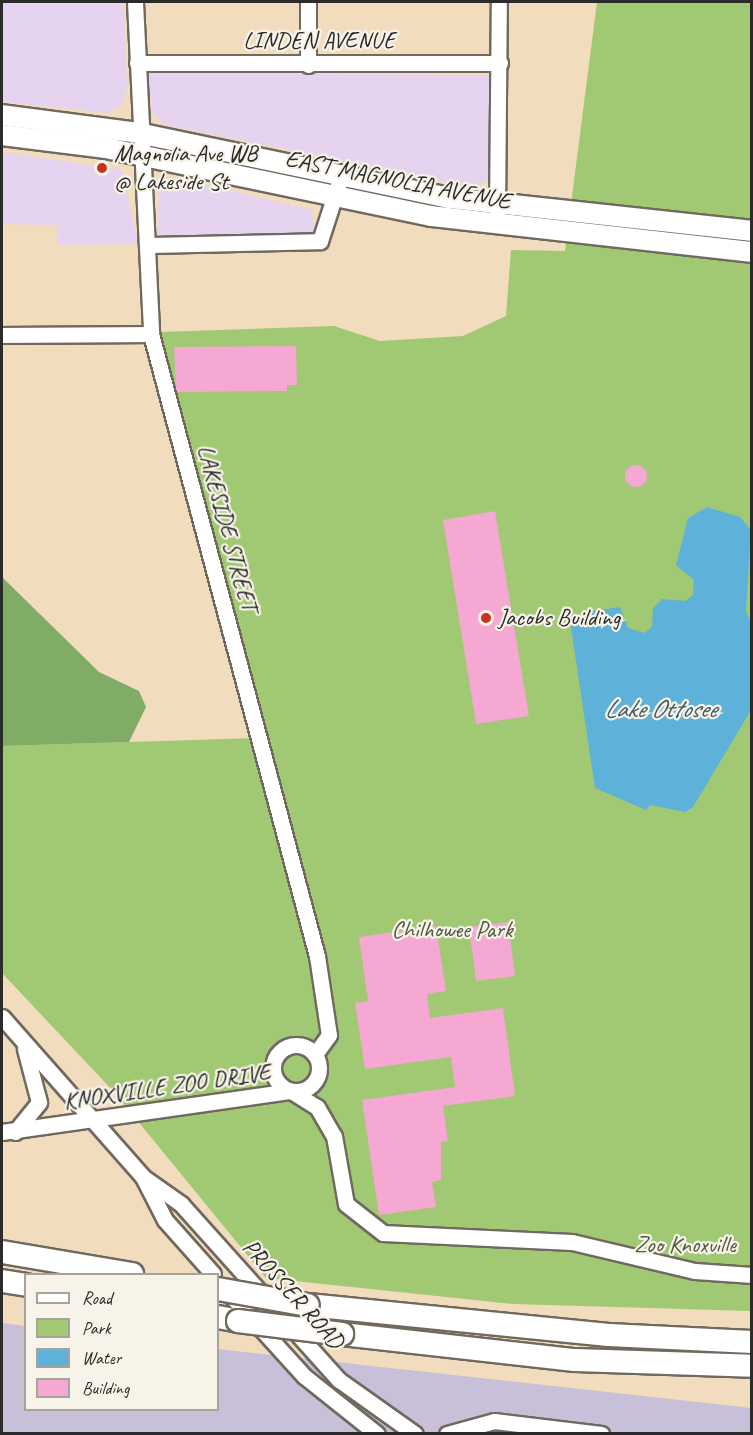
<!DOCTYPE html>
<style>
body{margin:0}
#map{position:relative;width:753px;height:1435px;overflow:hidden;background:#f2dcbe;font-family:Caveat,sans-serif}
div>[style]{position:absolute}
.built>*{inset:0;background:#e5d3f0}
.industrial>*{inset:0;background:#c7c0d8}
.green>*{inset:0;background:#a1c873}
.forest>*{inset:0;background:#80ac65}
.water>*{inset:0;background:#5eb1d9}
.building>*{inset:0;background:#f5a8d1}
.round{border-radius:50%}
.roads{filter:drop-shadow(2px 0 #71695e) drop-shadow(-2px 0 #71695e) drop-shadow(0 2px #71695e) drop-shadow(0 -2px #71695e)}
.minor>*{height:15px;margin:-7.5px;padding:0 7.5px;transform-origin:7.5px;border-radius:7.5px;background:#fff}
.minor>.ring{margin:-7.5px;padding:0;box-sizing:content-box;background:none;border:15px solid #fff;border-radius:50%}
.major>*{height:20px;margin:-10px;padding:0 10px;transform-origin:10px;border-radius:10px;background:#fff}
.highway>*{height:22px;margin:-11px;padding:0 11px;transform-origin:11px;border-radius:11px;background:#fff}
.bridges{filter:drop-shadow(2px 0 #71695e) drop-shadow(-2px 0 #71695e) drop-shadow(0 2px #71695e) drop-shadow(0 -2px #71695e)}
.highway-bridge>*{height:22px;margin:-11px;padding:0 11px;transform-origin:11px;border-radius:11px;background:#fff}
.dots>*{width:16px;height:16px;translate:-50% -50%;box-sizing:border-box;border:3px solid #f7f3e8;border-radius:50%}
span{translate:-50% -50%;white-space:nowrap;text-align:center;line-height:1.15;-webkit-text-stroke:4.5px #f7f3e8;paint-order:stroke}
.street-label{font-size:24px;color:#2b2b2b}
.poi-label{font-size:24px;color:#2b2b2b}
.left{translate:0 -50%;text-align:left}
.park-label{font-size:24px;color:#4e5a41}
.water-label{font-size:26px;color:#3d5a68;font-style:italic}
.frame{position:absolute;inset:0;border:3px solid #2b2b2b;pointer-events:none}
.legend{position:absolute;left:24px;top:1273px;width:195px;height:138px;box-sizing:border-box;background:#f7f3e8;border:2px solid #a5a39c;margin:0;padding:8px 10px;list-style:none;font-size:18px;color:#2b2b2b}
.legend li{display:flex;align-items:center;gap:12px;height:30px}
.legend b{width:30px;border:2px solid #a5a39c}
</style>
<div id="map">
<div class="built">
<div style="clip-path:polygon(2px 2px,124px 2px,127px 88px,123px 103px,109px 113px,2px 102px)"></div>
<div style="clip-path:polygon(148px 73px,490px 75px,491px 175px,477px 188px,165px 125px,152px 113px)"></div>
<div style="clip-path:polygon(2px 152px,122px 170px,138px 244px,58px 245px,57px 225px,2px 224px)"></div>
<div style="clip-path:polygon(179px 178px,311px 210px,315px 231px,313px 236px,157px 235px,159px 188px)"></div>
</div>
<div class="industrial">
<div style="clip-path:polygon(2px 1323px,25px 1326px,26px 1410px,218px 1410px,218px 1349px,751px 1408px,751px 1433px,2px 1433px)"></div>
</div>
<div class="green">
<div style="clip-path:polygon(597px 2px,751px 2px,751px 1311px,513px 1304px,266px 1278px,114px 1092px,2px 973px,2px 746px,258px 738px,153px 343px,160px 332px,334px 326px,380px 341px,463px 336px,506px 316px,511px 250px,565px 251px)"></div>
</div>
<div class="forest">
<div style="clip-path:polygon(2px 577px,99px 672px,139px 691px,146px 707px,129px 742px,2px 746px)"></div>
</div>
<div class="water">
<div style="clip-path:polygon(707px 507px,740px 517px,751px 530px,746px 611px,751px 623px,751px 710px,693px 807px,685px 812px,650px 805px,646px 810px,595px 788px,570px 621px,586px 612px,620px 607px,628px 628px,644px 633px,652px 627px,653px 608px,662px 599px,685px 601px,693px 595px,694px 580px,676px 565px,688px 518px)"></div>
</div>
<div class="building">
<div style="clip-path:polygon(296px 346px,297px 385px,287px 385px,287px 391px,176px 392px,174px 347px)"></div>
<div class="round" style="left:625px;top:465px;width:22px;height:22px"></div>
<div style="clip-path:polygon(495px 511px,529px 716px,476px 724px,443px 520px)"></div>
<div style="clip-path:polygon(508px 922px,515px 976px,476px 981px,469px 927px)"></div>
<div style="clip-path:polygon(436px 926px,446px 991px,427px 994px,430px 1018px,503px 1008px,515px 1096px,443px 1106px,448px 1141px,441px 1142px,441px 1180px,432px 1182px,436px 1207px,379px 1215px,362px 1100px,455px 1087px,451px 1057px,365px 1069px,355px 1003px,368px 1001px,359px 937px)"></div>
</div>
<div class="roads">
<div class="minor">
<div style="left:135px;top:2px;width:332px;rotate:87.2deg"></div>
<div style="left:151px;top:334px;width:644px;rotate:75.06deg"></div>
<div style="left:317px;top:956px;width:80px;rotate:81.4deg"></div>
<div style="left:329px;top:1035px;width:24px;rotate:126deg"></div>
<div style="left:308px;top:2px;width:63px;rotate:90deg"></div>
<div style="left:137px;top:63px;width:363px"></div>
<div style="left:497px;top:214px;width:212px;rotate:-89.5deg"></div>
<div style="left:147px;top:245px;width:173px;rotate:-1.3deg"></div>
<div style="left:320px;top:241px;width:68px;rotate:-72.1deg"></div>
<div style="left:2px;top:335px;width:149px;rotate:-0.4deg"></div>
<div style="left:2px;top:1017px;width:213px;rotate:48.6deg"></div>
<div style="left:143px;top:1177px;width:48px;rotate:62.9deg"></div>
<div style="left:165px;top:1220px;width:72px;rotate:48.4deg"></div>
<div class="ring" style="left:273px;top:1045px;width:31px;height:31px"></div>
<div style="left:2px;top:1132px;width:292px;rotate:-8.1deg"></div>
<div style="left:291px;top:1091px;width:31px;rotate:32deg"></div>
<div style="left:317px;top:1107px;width:34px;rotate:60deg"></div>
<div style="left:334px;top:1136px;width:69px;rotate:80deg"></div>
<div style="left:346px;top:1204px;width:47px;rotate:38.1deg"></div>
<div style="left:383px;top:1233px;width:189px;rotate:2.7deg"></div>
<div style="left:572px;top:1242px;width:126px;rotate:13.3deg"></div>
<div style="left:695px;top:1271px;width:57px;rotate:4deg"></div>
<div style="left:15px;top:1132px;width:38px;rotate:-51deg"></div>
<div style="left:39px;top:1102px;width:55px;rotate:-104.8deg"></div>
<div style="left:143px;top:1177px;width:47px;rotate:35.4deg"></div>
<div style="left:181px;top:1204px;width:237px;rotate:48.1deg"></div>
<div style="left:339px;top:1380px;width:93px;rotate:35.4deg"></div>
<div style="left:227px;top:1291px;width:115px;rotate:47.8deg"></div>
<div style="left:304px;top:1376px;width:93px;rotate:38.5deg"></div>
<div style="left:447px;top:1434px;width:49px;rotate:-15.5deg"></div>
<div style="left:494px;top:1421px;width:108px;rotate:6.9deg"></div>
</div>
<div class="major">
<div style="left:2px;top:115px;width:137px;rotate:7.5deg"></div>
<div style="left:138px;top:133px;width:318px;rotate:11.8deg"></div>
<div style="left:449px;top:198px;width:305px;rotate:6.2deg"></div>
<div style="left:2px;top:135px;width:105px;rotate:7.1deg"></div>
<div style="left:106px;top:148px;width:332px;rotate:11.8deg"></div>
<div style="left:431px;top:216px;width:323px;rotate:6.4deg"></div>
</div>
<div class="highway">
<div style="left:2px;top:1252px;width:132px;rotate:9.6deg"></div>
<div style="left:2px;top:1281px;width:24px;rotate:9deg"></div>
<div style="left:308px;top:1305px;width:302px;rotate:5.7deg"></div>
<div style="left:609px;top:1335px;width:143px;rotate:2.8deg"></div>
<div style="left:218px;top:1317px;width:20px;rotate:11deg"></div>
<div style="left:342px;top:1334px;width:234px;rotate:6.4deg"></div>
<div style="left:575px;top:1360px;width:177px;rotate:1.9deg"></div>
</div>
</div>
<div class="bridges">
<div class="highway-bridge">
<div style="left:218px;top:1289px;width:91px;rotate:10.1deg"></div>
<div style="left:238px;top:1321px;width:105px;rotate:7.1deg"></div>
</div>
</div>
<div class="dots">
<div style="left:102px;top:168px;background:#c8321e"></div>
<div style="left:486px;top:618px;background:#c8321e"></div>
</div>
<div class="street-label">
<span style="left:319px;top:41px">LINDEN AVENUE</span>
<span style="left:398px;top:180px;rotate:11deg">EAST MAGNOLIA AVENUE</span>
<span style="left:227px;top:528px;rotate:75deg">LAKESIDE STREET</span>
<span style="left:167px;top:1087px;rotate:-8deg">KNOXVILLE ZOO DRIVE</span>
<span style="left:293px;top:1294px;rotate:48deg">PROSSER ROAD</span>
</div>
<div class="poi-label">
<span class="left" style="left:114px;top:168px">Magnolia Ave WB<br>@ Lakeside St</span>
<span class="left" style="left:498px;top:618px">Jacobs Building</span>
</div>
<div class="park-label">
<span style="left:452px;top:930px">Chilhowee Park</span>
<span style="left:685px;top:1245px">Zoo Knoxville</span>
</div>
<div class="water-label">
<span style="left:660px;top:709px">Lake Ottosee</span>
</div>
<div class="frame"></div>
<ul class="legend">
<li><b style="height:8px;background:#fff"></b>Road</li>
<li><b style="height:16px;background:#a1c873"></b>Park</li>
<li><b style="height:16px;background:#5eb1d9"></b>Water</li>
<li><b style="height:16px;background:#f5a8d1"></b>Building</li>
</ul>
</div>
